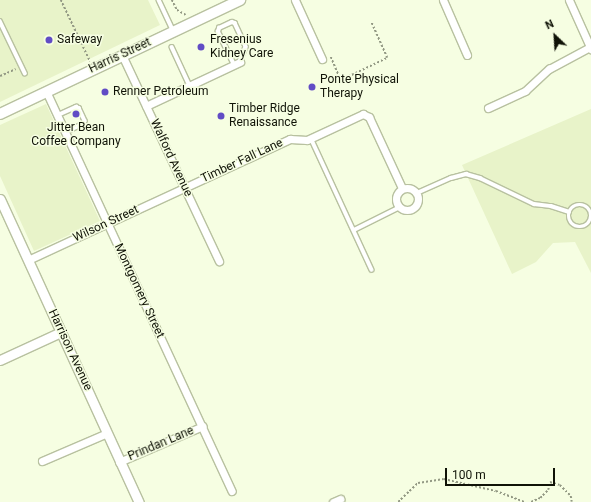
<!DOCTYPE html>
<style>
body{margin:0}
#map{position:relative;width:591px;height:502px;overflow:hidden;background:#f6fee2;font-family:Roboto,sans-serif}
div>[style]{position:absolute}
.built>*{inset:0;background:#e8f3c9}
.path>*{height:1.5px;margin-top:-0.75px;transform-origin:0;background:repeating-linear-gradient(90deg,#939984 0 2px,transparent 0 4px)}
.roads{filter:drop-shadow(1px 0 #b8c1a0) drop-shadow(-1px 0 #b8c1a0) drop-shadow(0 1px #b8c1a0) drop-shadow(0 -1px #b8c1a0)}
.service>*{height:3.5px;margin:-1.75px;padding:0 1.75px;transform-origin:1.75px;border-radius:1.75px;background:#fff}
.service>.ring{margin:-1.75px;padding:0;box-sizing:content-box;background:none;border:3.5px solid #fff;border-radius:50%}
.minor>*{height:7px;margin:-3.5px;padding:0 3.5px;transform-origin:3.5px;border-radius:3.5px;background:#fff}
.minor>.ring{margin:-3.5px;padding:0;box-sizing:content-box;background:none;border:7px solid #fff;border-radius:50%}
.tertiary>*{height:9px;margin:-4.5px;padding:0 4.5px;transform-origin:4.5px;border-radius:4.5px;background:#fff}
.secondary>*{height:10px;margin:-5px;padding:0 5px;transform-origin:5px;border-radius:5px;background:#fff}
.dots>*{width:11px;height:11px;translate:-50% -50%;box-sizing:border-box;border:2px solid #f6fee2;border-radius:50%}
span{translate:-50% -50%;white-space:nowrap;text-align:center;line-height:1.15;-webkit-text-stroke:3px #f6fee2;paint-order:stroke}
.poi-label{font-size:12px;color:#101307}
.left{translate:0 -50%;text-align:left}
.street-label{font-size:12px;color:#101307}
.north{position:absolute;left:535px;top:16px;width:40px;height:40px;-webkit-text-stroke:3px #f6fee2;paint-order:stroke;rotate:335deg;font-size:11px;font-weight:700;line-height:16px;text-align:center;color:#101307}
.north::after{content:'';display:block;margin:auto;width:14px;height:18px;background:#101307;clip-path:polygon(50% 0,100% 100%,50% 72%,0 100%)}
.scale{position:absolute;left:445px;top:468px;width:110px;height:18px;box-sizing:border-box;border:2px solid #101307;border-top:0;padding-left:5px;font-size:12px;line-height:14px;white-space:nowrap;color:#101307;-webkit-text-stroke:3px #f6fee2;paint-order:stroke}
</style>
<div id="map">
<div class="built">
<div style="clip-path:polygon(0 0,148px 0,160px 25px,0 102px)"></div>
<div style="clip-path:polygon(46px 104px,100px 221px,34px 251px,0 176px,0 125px)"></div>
<div style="clip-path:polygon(591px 109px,591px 273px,575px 242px,553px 243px,536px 262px,512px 274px,462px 165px)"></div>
</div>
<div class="path">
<div style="left:61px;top:0;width:68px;rotate:64.6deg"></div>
<div style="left:172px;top:0;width:11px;rotate:63deg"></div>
<div style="left:177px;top:10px;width:10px;rotate:29deg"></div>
<div style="left:331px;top:57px;width:25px;rotate:67deg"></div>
<div style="left:341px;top:80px;width:51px;rotate:-25.6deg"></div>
<div style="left:387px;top:58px;width:39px;rotate:-114deg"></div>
<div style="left:0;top:76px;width:17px;rotate:-24deg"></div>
<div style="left:398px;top:502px;width:28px;rotate:-44deg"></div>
<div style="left:418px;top:483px;width:26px;rotate:-9deg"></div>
<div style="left:444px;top:479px;width:53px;rotate:13deg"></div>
<div style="left:496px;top:491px;width:31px;rotate:21deg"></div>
<div style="left:531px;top:502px;width:10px;rotate:-24deg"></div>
<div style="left:540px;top:498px;width:11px;rotate:-45deg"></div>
<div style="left:548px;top:490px;width:8px;rotate:-76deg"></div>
<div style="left:550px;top:482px;width:10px;rotate:17deg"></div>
<div style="left:560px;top:485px;width:16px;rotate:45deg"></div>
<div style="left:571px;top:496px;width:6px;rotate:81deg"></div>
</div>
<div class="roads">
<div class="service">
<div style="left:159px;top:0;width:33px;rotate:65deg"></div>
<div style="left:0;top:21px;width:58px;rotate:64.3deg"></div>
<div style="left:172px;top:47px;width:43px;rotate:65.2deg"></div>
<div style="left:234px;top:65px;width:37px;rotate:-116deg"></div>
<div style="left:218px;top:32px;width:4px;rotate:-76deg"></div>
<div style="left:219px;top:28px;width:14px;rotate:-25deg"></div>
<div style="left:232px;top:22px;width:3px;rotate:18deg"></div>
<div style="left:235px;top:23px;width:26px;rotate:65deg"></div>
<div style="left:246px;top:47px;width:16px;rotate:112deg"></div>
<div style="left:58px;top:115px;width:20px;rotate:-24deg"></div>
<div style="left:76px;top:107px;width:3px;rotate:18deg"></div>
<div style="left:79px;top:108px;width:14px;rotate:65deg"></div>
<div style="left:85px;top:121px;width:3px;rotate:108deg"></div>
<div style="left:84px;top:124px;width:21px;rotate:155deg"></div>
<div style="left:311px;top:138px;width:145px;rotate:65.2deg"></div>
<div style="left:417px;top:193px;width:37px;rotate:-24deg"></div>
<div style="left:451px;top:178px;width:16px;rotate:-15deg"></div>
<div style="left:466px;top:174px;width:15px;rotate:16deg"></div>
<div style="left:480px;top:178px;width:60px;rotate:25.7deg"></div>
<div style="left:534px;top:204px;width:17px;rotate:7deg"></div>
<div style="left:551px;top:206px;width:19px;rotate:18deg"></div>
<div class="ring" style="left:569px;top:205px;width:18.5px;height:18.5px"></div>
<div style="left:354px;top:230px;width:51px;rotate:-26.6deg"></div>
</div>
<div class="minor">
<div style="left:295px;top:0;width:65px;rotate:65.4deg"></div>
<div style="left:443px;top:0;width:60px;rotate:66.4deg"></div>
<div style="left:569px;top:0;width:54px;rotate:65.8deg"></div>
<div style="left:122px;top:55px;width:228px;rotate:64.8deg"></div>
<div style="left:46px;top:91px;width:441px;rotate:65.1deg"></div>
<div style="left:146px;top:106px;width:104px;rotate:-25.1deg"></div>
<div style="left:488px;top:108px;width:41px;rotate:-24.7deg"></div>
<div style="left:525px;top:91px;width:33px;rotate:-43deg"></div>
<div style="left:549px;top:69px;width:47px;rotate:-28.2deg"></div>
<div class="ring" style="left:396px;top:188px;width:15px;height:15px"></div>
<div style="left:28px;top:260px;width:289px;rotate:-24.8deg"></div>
<div style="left:290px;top:139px;width:17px;rotate:3deg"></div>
<div style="left:307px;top:140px;width:62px;rotate:-24.9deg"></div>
<div style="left:363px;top:114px;width:7px;rotate:27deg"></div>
<div style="left:369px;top:117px;width:78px;rotate:65.1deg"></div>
<div style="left:42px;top:461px;width:71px;rotate:-23.3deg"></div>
<div style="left:119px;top:462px;width:91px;rotate:-23.2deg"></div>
<div style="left:333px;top:502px;width:8px;rotate:-23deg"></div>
</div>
<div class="tertiary">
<div style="left:0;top:199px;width:333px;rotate:65.4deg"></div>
<div style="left:0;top:360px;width:67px;rotate:-24.7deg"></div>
</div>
<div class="secondary">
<div style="left:0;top:114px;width:266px;rotate:-25.4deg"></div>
</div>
</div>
<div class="dots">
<div style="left:49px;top:40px;background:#614cc5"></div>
<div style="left:201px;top:47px;background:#614cc5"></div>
<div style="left:312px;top:87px;background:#614cc5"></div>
<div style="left:105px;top:92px;background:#614cc5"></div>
<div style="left:76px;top:114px;background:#614cc5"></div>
<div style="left:221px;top:116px;background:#614cc5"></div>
</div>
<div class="poi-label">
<span class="left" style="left:57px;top:40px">Safeway</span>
<span class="left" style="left:210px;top:47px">Fresenius<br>Kidney Care</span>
<span class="left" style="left:320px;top:87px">Ponte Physical<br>Therapy</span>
<span class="left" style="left:113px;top:92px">Renner Petroleum</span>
<span class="left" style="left:229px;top:116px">Timber Ridge<br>Renaissance</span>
<span style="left:76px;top:135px">Jitter Bean<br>Coffee Company</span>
</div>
<div class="street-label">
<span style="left:120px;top:56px;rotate:-25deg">Harris Street</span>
<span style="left:171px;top:158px;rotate:65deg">Walford Avenue</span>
<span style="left:242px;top:161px;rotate:-25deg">Timber Fall Lane</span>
<span style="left:106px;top:224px;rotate:-25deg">Wilson Street</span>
<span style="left:139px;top:291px;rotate:65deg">Montgomery Street</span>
<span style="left:70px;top:350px;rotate:65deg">Harrison Avenue</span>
<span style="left:161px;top:444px;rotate:-23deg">Prindan Lane</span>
</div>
<div class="north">N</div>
<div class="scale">100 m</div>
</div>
